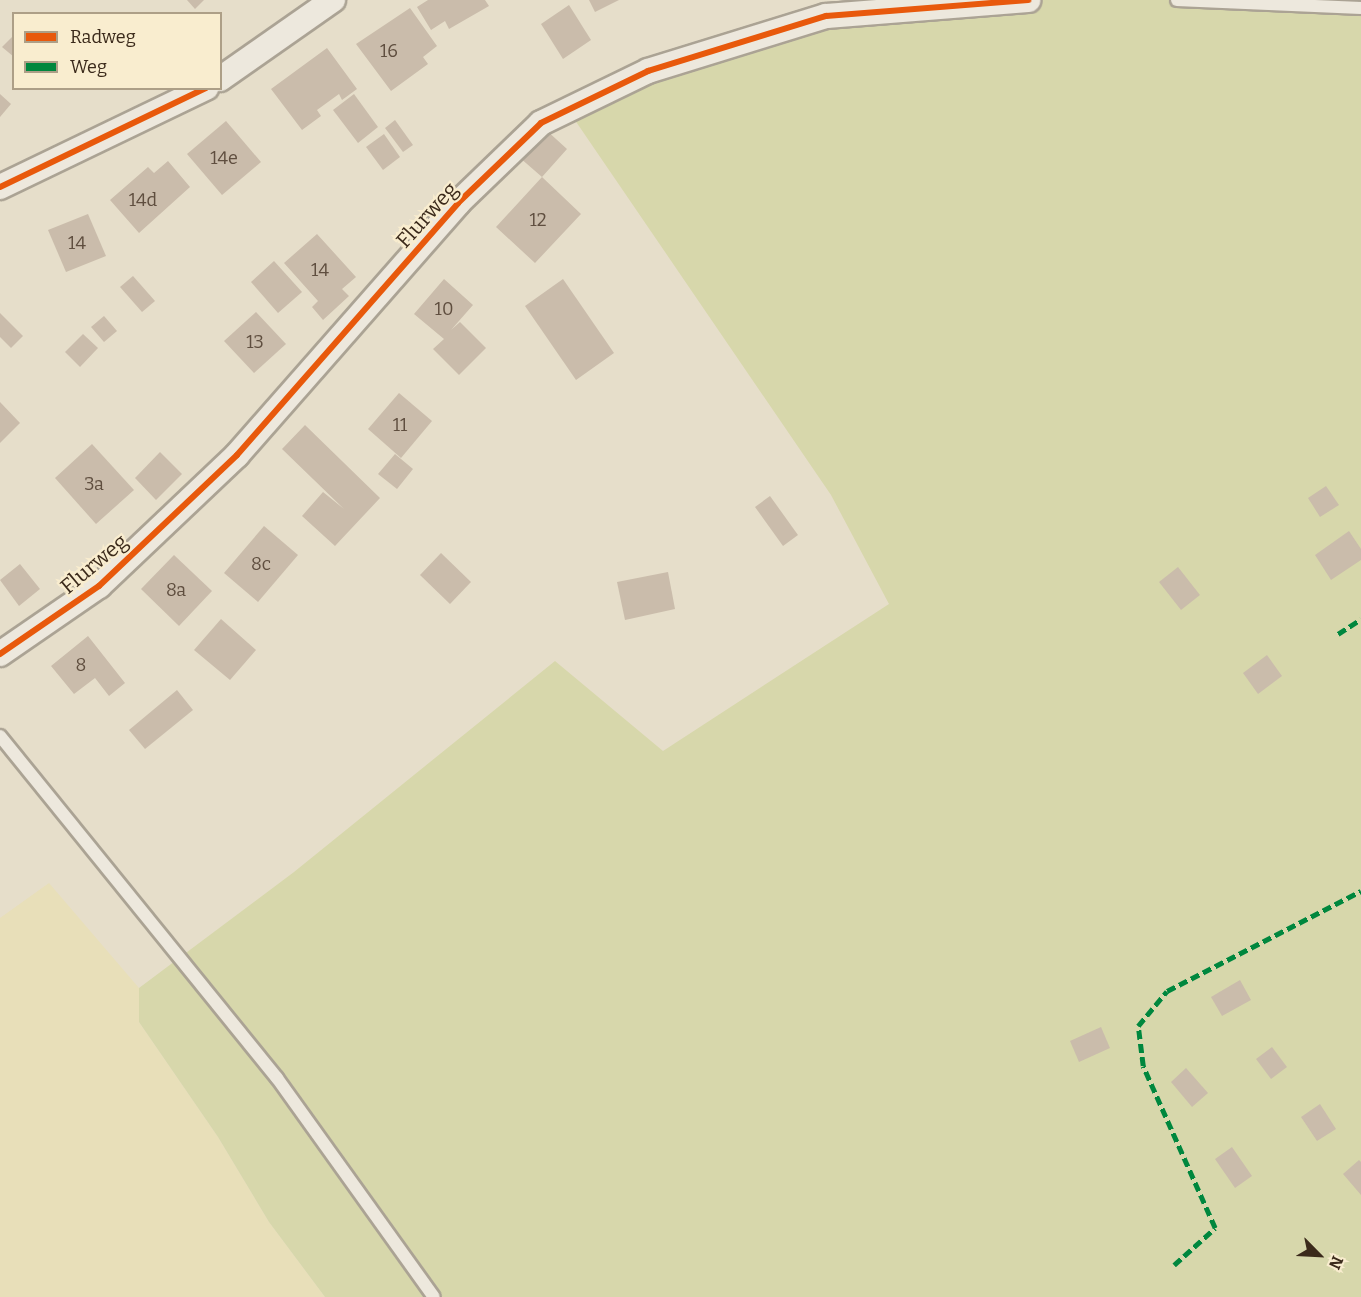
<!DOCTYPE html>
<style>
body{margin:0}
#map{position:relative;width:1361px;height:1297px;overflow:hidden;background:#e6deca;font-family:Bitter,serif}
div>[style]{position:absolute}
.farmland>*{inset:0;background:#e8dfb9}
.green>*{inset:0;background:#d7d7ab}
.building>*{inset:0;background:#cabcab}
.roads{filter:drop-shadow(2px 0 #aba394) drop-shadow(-2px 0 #aba394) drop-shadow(0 2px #aba394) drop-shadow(0 -2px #aba394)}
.lane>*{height:12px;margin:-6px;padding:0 6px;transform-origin:6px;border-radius:6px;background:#ede8dd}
.street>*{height:24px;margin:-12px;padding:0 12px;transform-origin:12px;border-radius:12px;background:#ede8dd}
.quiet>*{height:4.5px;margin-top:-2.25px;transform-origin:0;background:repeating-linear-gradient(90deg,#00873e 0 9px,transparent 0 13.5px)}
.cycleway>*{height:6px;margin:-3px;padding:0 3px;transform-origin:3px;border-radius:3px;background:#e8590c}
span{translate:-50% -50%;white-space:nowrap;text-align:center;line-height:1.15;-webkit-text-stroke:4.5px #f9edcf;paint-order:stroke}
.number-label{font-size:18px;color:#5f4e3f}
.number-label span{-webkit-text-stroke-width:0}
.street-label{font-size:21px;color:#3b2a1b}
.legend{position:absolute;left:12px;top:12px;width:210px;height:78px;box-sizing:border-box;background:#f9edcf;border:2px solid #ad9f87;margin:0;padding:8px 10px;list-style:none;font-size:18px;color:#3b2a1b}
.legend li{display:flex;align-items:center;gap:12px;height:30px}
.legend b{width:30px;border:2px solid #ad9f87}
.north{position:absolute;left:1289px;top:1225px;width:60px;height:60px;-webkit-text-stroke:4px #f9edcf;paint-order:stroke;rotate:114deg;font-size:16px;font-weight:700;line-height:24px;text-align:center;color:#3b2a1b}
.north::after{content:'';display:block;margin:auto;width:21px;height:27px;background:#3b2a1b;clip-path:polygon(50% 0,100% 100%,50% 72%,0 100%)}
</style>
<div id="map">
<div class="farmland">
<div style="clip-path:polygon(49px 883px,139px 988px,139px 1022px,218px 1137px,269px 1222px,325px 1297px,0 1297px,0 918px)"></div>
</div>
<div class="green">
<div style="clip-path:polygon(1030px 0,1177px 0,1361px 8px,1361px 1297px,325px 1297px,269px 1222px,218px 1137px,139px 1022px,139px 988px,294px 872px,555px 661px,663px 751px,889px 604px,831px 495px,568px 110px,826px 16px)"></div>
</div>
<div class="building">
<div style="clip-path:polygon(187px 0,204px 0,195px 9px)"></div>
<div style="clip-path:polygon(428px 0,485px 0,489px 6px,449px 29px,445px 21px,431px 30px,417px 7px)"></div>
<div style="clip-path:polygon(589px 0,619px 0,595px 12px)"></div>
<div style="clip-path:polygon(569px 5px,591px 40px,563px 59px,541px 24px)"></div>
<div style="clip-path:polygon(410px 8px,437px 46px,423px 57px,428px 64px,391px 91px,356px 44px)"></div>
<div style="clip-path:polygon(14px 35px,14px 57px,2px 47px)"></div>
<div style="clip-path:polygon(327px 48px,357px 89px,342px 100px,339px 94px,317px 110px,321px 116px,302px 130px,271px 89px)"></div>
<div style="clip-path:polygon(0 94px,11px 104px,0 117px)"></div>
<div style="clip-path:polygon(354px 94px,378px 127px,358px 143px,333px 110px)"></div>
<div style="clip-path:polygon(395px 120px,413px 145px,403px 152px,385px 128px)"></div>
<div style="clip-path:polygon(226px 121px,261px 162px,222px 195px,187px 154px)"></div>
<div style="clip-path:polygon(545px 129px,567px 149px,542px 177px,581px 214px,535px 263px,496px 227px,542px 177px,519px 157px)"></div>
<div style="clip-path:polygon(384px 134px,400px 157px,383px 170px,366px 147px)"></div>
<div style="clip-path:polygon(168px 161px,190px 187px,139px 233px,110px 200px,148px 167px,154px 173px)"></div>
<div style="clip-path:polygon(88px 214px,106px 256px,66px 272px,48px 230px)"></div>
<div style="clip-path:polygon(317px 234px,356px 277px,342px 289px,349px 296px,323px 320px,312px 307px,318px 301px,284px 263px)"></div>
<div style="clip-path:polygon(274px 261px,302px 292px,278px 313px,251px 282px)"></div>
<div style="clip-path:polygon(133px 276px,155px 301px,142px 312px,120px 287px)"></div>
<div style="clip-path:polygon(444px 279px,473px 305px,451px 330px,460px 322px,486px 348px,459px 375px,433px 349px,444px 339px,414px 314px)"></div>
<div style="clip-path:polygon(563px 279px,614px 353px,576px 380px,525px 306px)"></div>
<div style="clip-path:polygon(256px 312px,286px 344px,254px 373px,224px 341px)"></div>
<div style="clip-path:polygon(0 313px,23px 336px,11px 348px,0 337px)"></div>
<div style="clip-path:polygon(104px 316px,117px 331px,104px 342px,91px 327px)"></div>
<div style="clip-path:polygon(83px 334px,98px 348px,80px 367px,65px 352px)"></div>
<div style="clip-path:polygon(399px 393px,432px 421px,401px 458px,368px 429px)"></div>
<div style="clip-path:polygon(0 402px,20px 423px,0 443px)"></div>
<div style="clip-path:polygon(305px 425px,380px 498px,335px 546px,302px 516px,323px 492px,344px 509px,282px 449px)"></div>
<div style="clip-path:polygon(92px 444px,134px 490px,96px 524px,55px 478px)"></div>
<div style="clip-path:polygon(160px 452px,182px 474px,156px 500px,135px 478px)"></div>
<div style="clip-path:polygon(395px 454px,413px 469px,397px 489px,378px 474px)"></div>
<div style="clip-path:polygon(1326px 486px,1339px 505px,1320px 517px,1308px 498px)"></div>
<div style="clip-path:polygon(770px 496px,798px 535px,783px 546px,755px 507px)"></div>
<div style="clip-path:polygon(264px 526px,298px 555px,258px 602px,224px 573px)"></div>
<div style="clip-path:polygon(1349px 531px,1361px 549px,1361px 560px,1331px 580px,1315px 555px)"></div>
<div style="clip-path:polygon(441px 553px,471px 582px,450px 604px,420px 575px)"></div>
<div style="clip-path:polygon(174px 555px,212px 591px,179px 626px,141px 589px)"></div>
<div style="clip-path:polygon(20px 564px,40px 589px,19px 606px,0 580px)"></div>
<div style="clip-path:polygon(1178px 567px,1200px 595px,1181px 610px,1159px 582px)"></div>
<div style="clip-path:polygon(668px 572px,675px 609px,625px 620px,617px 582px)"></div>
<div style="clip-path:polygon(221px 619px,256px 650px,230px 680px,194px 650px)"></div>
<div style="clip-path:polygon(88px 636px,125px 683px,109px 696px,95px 678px,74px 694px,51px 666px)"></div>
<div style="clip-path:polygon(1267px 655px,1282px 676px,1258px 694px,1243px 673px)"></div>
<div style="clip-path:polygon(177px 690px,193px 710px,145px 749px,129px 730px)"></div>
<div style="clip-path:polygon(1240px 980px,1251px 1000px,1222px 1016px,1211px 997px)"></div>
<div style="clip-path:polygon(1101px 1027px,1110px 1048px,1079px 1062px,1070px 1041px)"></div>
<div style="clip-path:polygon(1272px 1047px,1287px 1067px,1271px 1079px,1256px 1059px)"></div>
<div style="clip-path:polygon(1186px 1068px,1208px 1093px,1192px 1107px,1171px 1082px)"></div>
<div style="clip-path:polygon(1320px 1104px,1336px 1129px,1317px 1141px,1301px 1117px)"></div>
<div style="clip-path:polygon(1232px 1147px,1252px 1176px,1235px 1188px,1215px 1159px)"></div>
<div style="clip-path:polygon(1359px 1160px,1361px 1162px,1361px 1195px,1343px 1174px)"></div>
</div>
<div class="roads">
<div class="lane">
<div style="left:1177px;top:0;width:184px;rotate:2.5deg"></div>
<div style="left:0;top:736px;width:440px;rotate:51deg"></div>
<div style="left:277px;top:1078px;width:269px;rotate:54.4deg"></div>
</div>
<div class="street">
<div style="left:220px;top:79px;width:138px;rotate:-35deg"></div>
<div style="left:0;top:187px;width:229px;rotate:-25.7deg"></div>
<div style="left:0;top:654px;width:120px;rotate:-34.5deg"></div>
<div style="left:99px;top:586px;width:190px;rotate:-43.5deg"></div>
<div style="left:237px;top:455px;width:335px;rotate:-48.7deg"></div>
<div style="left:458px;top:203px;width:115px;rotate:-43.9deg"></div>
<div style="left:541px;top:123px;width:119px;rotate:-25.9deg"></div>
<div style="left:648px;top:71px;width:186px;rotate:-17.2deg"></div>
<div style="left:826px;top:16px;width:203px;rotate:-4.5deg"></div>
</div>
</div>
<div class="quiet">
<div style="left:1338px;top:634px;width:27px;rotate:-33deg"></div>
<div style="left:1174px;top:1265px;width:55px;rotate:-42.1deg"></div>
<div style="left:1215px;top:1228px;width:177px;rotate:-114deg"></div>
<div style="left:1143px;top:1066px;width:40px;rotate:-97.1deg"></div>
<div style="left:1138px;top:1026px;width:45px;rotate:-50.4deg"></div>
<div style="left:1167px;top:991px;width:218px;rotate:-27.3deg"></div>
</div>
<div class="cycleway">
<div style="left:0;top:187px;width:229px;rotate:-25.7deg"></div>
<div style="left:0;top:654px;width:120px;rotate:-34.5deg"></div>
<div style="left:99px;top:586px;width:190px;rotate:-43.5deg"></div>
<div style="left:237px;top:455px;width:335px;rotate:-48.7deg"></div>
<div style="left:458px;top:203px;width:115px;rotate:-43.9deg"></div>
<div style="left:541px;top:123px;width:119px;rotate:-25.9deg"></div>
<div style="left:648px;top:71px;width:186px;rotate:-17.2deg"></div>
<div style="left:826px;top:16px;width:203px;rotate:-4.5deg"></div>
</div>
<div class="number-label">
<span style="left:389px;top:51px">16</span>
<span style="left:224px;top:158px">14e</span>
<span style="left:143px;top:200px">14d</span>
<span style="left:538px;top:220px">12</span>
<span style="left:77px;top:243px">14</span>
<span style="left:320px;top:270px">14</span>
<span style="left:444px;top:309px">10</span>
<span style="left:255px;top:342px">13</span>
<span style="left:400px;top:425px">11</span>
<span style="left:94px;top:484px">3a</span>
<span style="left:261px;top:564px">8c</span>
<span style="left:176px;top:590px">8a</span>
<span style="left:81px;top:665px">8</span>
</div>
<div class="street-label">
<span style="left:427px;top:215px;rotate:-48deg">Flurweg</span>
<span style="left:94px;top:564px;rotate:-40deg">Flurweg</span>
</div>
<ul class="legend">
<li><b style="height:8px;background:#e8590c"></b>Radweg</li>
<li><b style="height:8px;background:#00873e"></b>Weg</li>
</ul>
<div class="north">N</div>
</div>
